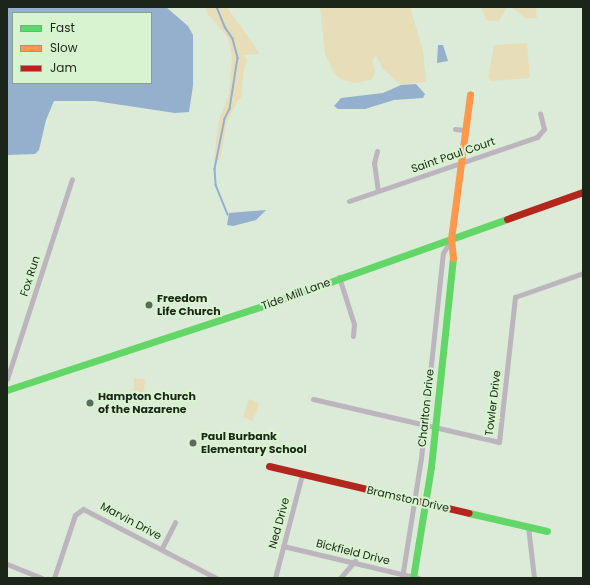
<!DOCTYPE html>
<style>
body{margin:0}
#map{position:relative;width:590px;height:585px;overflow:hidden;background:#dbebd7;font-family:Poppins,sans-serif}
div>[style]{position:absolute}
.green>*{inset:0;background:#e7ddb9}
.water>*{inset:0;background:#95b0cd}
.stream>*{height:1.5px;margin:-0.75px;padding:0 0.75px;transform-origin:0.75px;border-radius:0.75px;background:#95b0cd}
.street>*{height:5px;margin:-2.5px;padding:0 2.5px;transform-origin:2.5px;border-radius:2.5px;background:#bcb5be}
.fast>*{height:7px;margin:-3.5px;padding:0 3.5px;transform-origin:3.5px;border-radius:3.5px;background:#63d668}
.slow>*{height:7px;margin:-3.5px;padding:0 3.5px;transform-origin:3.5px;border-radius:3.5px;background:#ff974d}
.jam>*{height:7px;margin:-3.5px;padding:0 3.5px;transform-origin:3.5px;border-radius:3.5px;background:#b3261e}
.dots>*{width:11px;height:11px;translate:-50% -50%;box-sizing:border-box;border:2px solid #d7f3cf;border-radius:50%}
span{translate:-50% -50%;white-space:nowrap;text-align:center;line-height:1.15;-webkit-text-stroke:4px #d7f3cf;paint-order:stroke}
.street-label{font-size:11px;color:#1b2619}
.poi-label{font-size:11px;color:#1b2619;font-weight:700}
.left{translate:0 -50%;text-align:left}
.frame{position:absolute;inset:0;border:8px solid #1b2619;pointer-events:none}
.legend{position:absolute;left:12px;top:12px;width:140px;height:72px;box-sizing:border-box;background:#d7f3cf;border:1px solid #8ca186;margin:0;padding:5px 7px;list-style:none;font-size:12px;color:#1b2619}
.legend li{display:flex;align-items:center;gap:8px;height:20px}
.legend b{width:20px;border:1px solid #8ca186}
</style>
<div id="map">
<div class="green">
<div style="clip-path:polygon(206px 7px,227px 7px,260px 54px,243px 55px,248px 60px,244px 68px,241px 98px,238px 100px,227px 122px,221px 156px,219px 160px,214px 161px,218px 123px,229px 94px,232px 56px,228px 38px,207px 13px)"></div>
<div style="clip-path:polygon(320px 7px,410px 7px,423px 51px,426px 82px,401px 85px,383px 69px,376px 55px,372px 60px,375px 73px,371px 80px,355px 83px,342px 80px,334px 73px,325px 54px)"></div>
<div style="clip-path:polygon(481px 7px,507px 7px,499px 21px,486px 20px)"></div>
<div style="clip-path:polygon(511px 7px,536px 7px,537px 18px,525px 18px)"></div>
<div style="clip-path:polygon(527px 43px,530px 78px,491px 81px,488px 78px,494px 45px)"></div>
<div style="clip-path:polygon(134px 378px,145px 379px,144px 396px,134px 396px)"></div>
<div style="clip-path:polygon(249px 399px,259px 403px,253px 421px,243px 417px)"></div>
</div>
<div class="water">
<div style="clip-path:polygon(evenodd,7px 7px,166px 7px,188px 26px,193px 35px,193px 86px,189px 112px,175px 113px,95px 101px,54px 101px,46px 120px,39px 150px,35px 154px,7px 155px,7px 7px,13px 13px,151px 13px,151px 83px,13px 83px,13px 13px)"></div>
<div style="clip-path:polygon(438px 45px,443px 45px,448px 61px,437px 63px)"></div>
<div style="clip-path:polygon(416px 84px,425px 94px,423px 98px,394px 100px,365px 109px,338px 109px,334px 106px,341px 98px,383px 93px,401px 85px)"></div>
<div style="clip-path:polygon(266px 210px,256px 220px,233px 226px,227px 225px,229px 213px)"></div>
</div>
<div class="stream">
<div style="left:217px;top:7px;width:22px;rotate:68deg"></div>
<div style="left:225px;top:27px;width:14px;rotate:56deg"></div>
<div style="left:233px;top:39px;width:20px;rotate:75deg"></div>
<div style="left:238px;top:58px;width:52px;rotate:98.9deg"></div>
<div style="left:230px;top:109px;width:11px;rotate:117deg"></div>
<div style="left:225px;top:119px;width:51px;rotate:101.3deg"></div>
<div style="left:215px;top:169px;width:16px;rotate:86deg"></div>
<div style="left:216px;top:185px;width:32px;rotate:68deg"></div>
</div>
<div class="street">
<div style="left:455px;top:129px;width:10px;rotate:6deg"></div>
<div style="left:377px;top:151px;width:12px;rotate:104deg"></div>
<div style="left:374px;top:163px;width:28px;rotate:82deg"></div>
<div style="left:349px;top:201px;width:199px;rotate:-18.8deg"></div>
<div style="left:537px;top:137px;width:11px;rotate:-49deg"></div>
<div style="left:544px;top:129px;width:16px;rotate:-104deg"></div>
<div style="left:339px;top:277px;width:49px;rotate:72.3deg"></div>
<div style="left:354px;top:324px;width:12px;rotate:95deg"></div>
<div style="left:7px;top:379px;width:210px;rotate:-72deg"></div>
<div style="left:313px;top:399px;width:191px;rotate:13deg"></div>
<div style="left:499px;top:442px;width:146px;rotate:-83.7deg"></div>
<div style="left:515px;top:297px;width:72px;rotate:-19.4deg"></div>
<div style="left:528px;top:526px;width:52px;rotate:83.4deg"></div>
<div style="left:283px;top:546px;width:139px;rotate:13.3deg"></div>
<div style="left:162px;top:548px;width:29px;rotate:-63deg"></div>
<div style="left:7px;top:564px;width:37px;rotate:22deg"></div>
<div style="left:54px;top:578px;width:66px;rotate:-71.6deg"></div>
<div style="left:75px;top:515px;width:10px;rotate:-37deg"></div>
<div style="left:83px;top:509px;width:150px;rotate:27.4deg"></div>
<div style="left:275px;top:578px;width:107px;rotate:-75.4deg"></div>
<div style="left:340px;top:578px;width:23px;rotate:-49deg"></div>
<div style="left:402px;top:578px;width:121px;rotate:-81deg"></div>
<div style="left:421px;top:458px;width:206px;rotate:-83.9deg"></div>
<div style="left:443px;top:253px;width:16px;rotate:-60deg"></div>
</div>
<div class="fast">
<div style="left:7px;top:390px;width:266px;rotate:-18.2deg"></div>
<div style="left:260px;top:307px;width:262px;rotate:-19.6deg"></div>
<div style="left:469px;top:513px;width:80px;rotate:13deg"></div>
<div style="left:413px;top:578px;width:112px;rotate:-80.8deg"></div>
<div style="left:431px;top:467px;width:210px;rotate:-84deg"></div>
</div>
<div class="slow">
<div style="left:453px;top:258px;width:19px;rotate:-96deg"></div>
<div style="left:451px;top:239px;width:146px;rotate:-82.5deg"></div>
</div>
<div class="jam">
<div style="left:507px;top:219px;width:81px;rotate:-19.6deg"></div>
<div style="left:269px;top:466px;width:205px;rotate:13.2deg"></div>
</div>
<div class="dots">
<div style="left:149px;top:305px;background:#5e6b5c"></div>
<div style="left:90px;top:403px;background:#5e6b5c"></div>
<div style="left:193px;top:443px;background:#5e6b5c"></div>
</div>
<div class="street-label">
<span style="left:453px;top:155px;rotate:-19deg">Saint Paul Court</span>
<span style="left:30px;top:276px;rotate:-72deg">Fox Run</span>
<span style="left:296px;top:294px;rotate:-20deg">Tide Mill Lane</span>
<span style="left:493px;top:403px;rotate:-83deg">Towler Drive</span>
<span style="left:426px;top:408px;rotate:-84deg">Charlton Drive</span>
<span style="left:408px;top:499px;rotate:13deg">Bramston Drive</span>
<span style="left:131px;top:521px;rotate:28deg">Marvin Drive</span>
<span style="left:279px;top:523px;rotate:-75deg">Ned Drive</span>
<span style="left:353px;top:552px;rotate:14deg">Bickfield Drive</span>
</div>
<div class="poi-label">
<span class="left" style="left:157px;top:305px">Freedom<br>Life Church</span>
<span class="left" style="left:98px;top:403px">Hampton Church<br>of the Nazarene</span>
<span class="left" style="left:201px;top:443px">Paul Burbank<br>Elementary School</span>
</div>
<div class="frame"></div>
<ul class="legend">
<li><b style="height:5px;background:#63d668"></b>Fast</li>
<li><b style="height:5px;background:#ff974d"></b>Slow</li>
<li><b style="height:5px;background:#b3261e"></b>Jam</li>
</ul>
</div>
